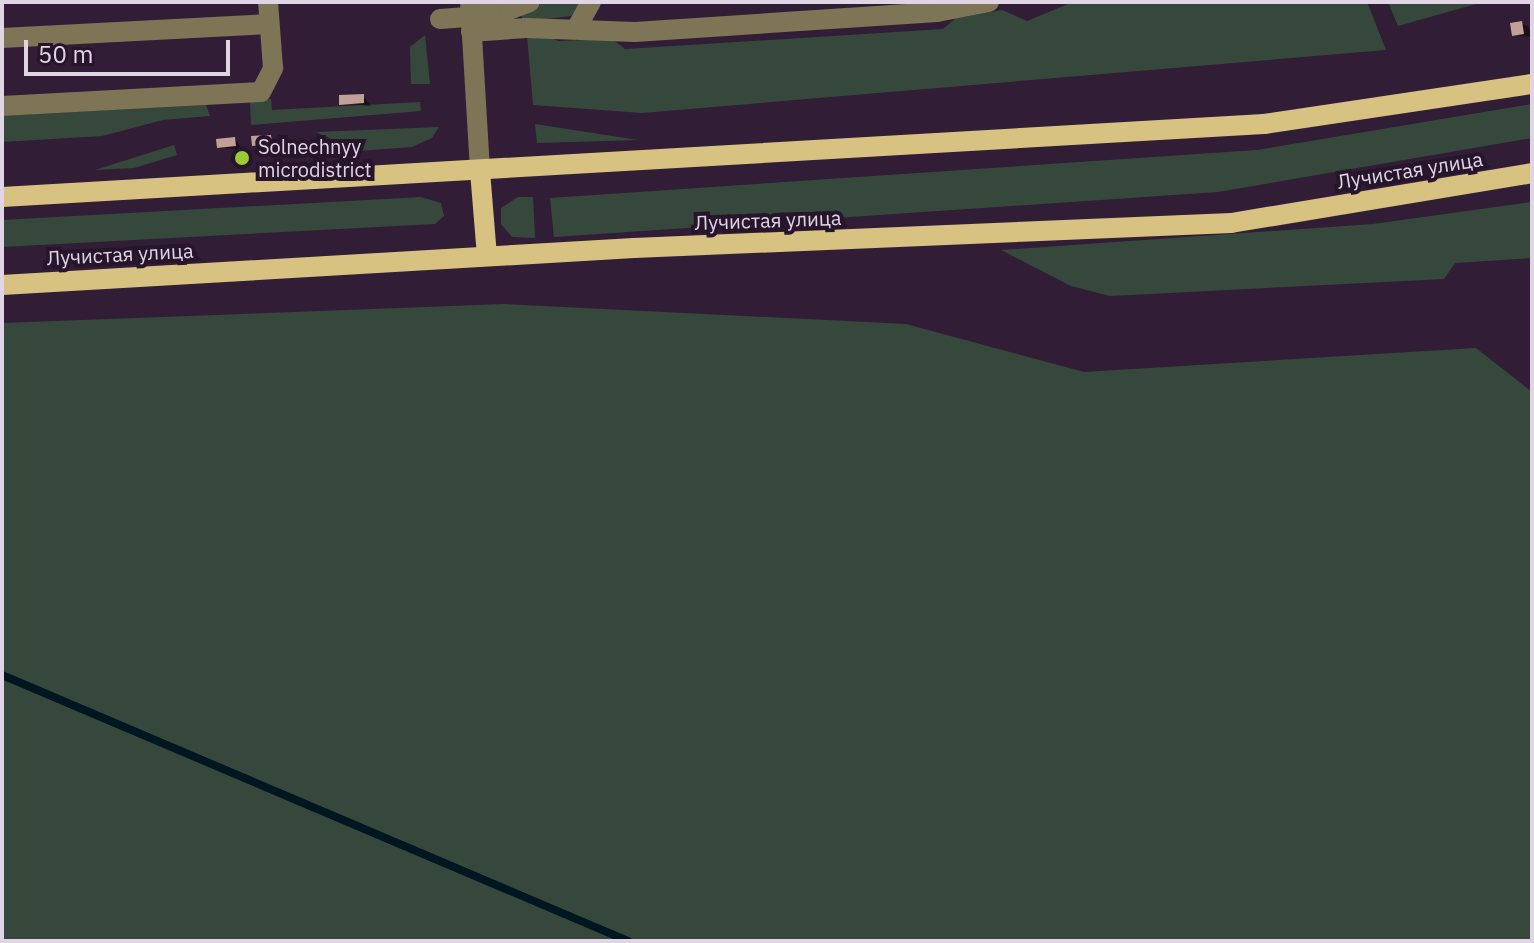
<!DOCTYPE html>
<meta charset="utf-8">
<style>
body{margin:0}
#map{position:relative;width:1534px;height:943px;overflow:hidden;background:#311e36;font-family:"IBM Plex Sans",sans-serif}
div>[style]{position:absolute}
.green>*{inset:0;background:#36483c}
.shadow>*{inset:0;background:#0007}
.stream>*{height:8px;margin:-4px;padding:0 4px;transform-origin:4px;border-radius:4px;background:#001722}
.building>*{inset:0;background:#c1a196}
.minor>*{height:20px;margin:-10px;padding:0 10px;transform-origin:10px;border-radius:10px;background:#7e7456}
.major>*{height:20px;margin:-10px;padding:0 10px;transform-origin:10px;border-radius:10px;background:#d7c282}
.dots>*{width:22px;height:22px;translate:-50% -50%;box-sizing:border-box;border:4px solid #27152c;border-radius:50%}
span{translate:-50% -50%;white-space:nowrap;text-align:center;line-height:1.15;-webkit-text-stroke:8px #27152c;paint-order:stroke}
.poi-label{font-size:20px;color:#e1d5e5}
.left{translate:0 -50%;text-align:left}
.street-label{font-size:20px;color:#e1d5e5}
.frame{position:absolute;inset:0;border:4px solid #e1d5e5;pointer-events:none}
.scale{position:absolute;left:24px;top:40px;width:206px;height:36px;box-sizing:border-box;border:4px solid #e1d5e5;border-top:0;padding-left:10px;font-size:24px;line-height:28px;white-space:nowrap;color:#e1d5e5;-webkit-text-stroke:6px #27152c;paint-order:stroke}
</style>
<div id="map">
<div class="green">
<div style="clip-path:polygon(544px 2px,583px 2px,571px 16px,522px 22px,522px 14px)"></div>
<div style="clip-path:polygon(1073px 2px,1367px 2px,1386px 50px,642px 113px,533px 105px,527px 35px,542px 34px,558px 41px,612px 39px,625px 49px,943px 29px,956px 18px,1002px 10px,1027px 21px)"></div>
<div style="clip-path:polygon(1388px 2px,1483px 2px,1398px 26px)"></div>
<div style="clip-path:polygon(425px 35px,430px 84px,411px 84px,410px 47px)"></div>
<div style="clip-path:polygon(271px 99px,272px 110px,420px 102px,421px 111px,251px 125px,250px 101px)"></div>
<div style="clip-path:polygon(1532px 104px,1532px 138px,1218px 192px,554px 237px,550px 198px,1257px 150px)"></div>
<div style="clip-path:polygon(206px 105px,210px 116px,163px 120px,102px 136px,2px 142px,2px 116px)"></div>
<div style="clip-path:polygon(535px 124px,638px 140px,537px 143px)"></div>
<div style="clip-path:polygon(439px 127px,432px 138px,412px 147px,358px 151px,316px 132px)"></div>
<div style="clip-path:polygon(174px 145px,177px 155px,134px 168px,95px 170px)"></div>
<div style="clip-path:polygon(421px 197px,441px 203px,444px 216px,435px 224px,2px 247px,2px 220px)"></div>
<div style="clip-path:polygon(518px 197px,533px 197px,535px 238px,512px 237px,501px 224px,501px 208px)"></div>
<div style="clip-path:polygon(1532px 202px,1532px 258px,1455px 263px,1444px 279px,1110px 296px,1071px 286px,1001px 250px,1373px 224px)"></div>
<div style="clip-path:polygon(504px 304px,906px 324px,1084px 372px,1476px 348px,1532px 392px,1532px 941px,2px 941px,2px 323px)"></div>
</div>
<div class="shadow">
<div style="clip-path:polygon(1521px 23px,1529px 27px,1531px 37px,1514px 35px)"></div>
<div style="clip-path:polygon(363px 96px,371px 106px,341px 103px)"></div>
<div style="clip-path:polygon(270px 137px,278px 148px,254px 145px)"></div>
<div style="clip-path:polygon(235px 139px,243px 150px,219px 147px)"></div>
</div>
<div class="stream">
<div style="left:2px;top:675px;width:680px;rotate:23.02deg"></div>
</div>
<div class="building">
<div style="clip-path:polygon(1522px 21px,1524px 34px,1512px 36px,1510px 23px)"></div>
<div style="clip-path:polygon(364px 94px,364px 103px,339px 105px,339px 95px)"></div>
<div style="clip-path:polygon(271px 135px,272px 144px,252px 146px,251px 136px)"></div>
<div style="clip-path:polygon(235px 137px,236px 146px,217px 148px,216px 139px)"></div>
</div>
<div class="minor">
<div style="left:470px;top:2px;width:169px;rotate:86.6deg"></div>
<div style="left:471px;top:13px;width:38px;rotate:-5deg"></div>
<div style="left:509px;top:10px;width:22px;rotate:-21deg"></div>
<div style="left:440px;top:19px;width:31px;rotate:-4deg"></div>
<div style="left:576px;top:29px;width:31px;rotate:-61deg"></div>
<div style="left:471px;top:32px;width:55px;rotate:-4.2deg"></div>
<div style="left:526px;top:28px;width:109px;rotate:2.1deg"></div>
<div style="left:635px;top:32px;width:303px;rotate:-3.8deg"></div>
<div style="left:937px;top:12px;width:53px;rotate:-10.9deg"></div>
<div style="left:2px;top:38px;width:267px;rotate:-3deg"></div>
<div style="left:2px;top:106px;width:259px;rotate:-3.1deg"></div>
<div style="left:261px;top:92px;width:27px;rotate:-63deg"></div>
<div style="left:273px;top:68px;width:66px;rotate:-94.3deg"></div>
</div>
<div class="major">
<div style="left:480px;top:171px;width:85px;rotate:85.3deg"></div>
<div style="left:2px;top:197px;width:1264px;rotate:-3.31deg"></div>
<div style="left:1264px;top:124px;width:271px;rotate:-8.5deg"></div>
<div style="left:2px;top:285px;width:633px;rotate:-3.35deg"></div>
<div style="left:634px;top:248px;width:598px;rotate:-2.4deg"></div>
<div style="left:1231px;top:223px;width:305px;rotate:-9.4deg"></div>
</div>
<div class="dots">
<div style="left:242px;top:158px;background:#9acb34"></div>
</div>
<div class="poi-label">
<span class="left" style="left:258px;top:158px">Solnechnyy<br>microdistrict</span>
</div>
<div class="street-label">
<span style="left:1410px;top:170px;rotate:-9deg">Лучистая улица</span>
<span style="left:768px;top:220px;rotate:-2deg">Лучистая улица</span>
<span style="left:120px;top:254px;rotate:-3deg">Лучистая улица</span>
</div>
<div class="frame"></div>
<div class="scale">50 m</div>
</div>
